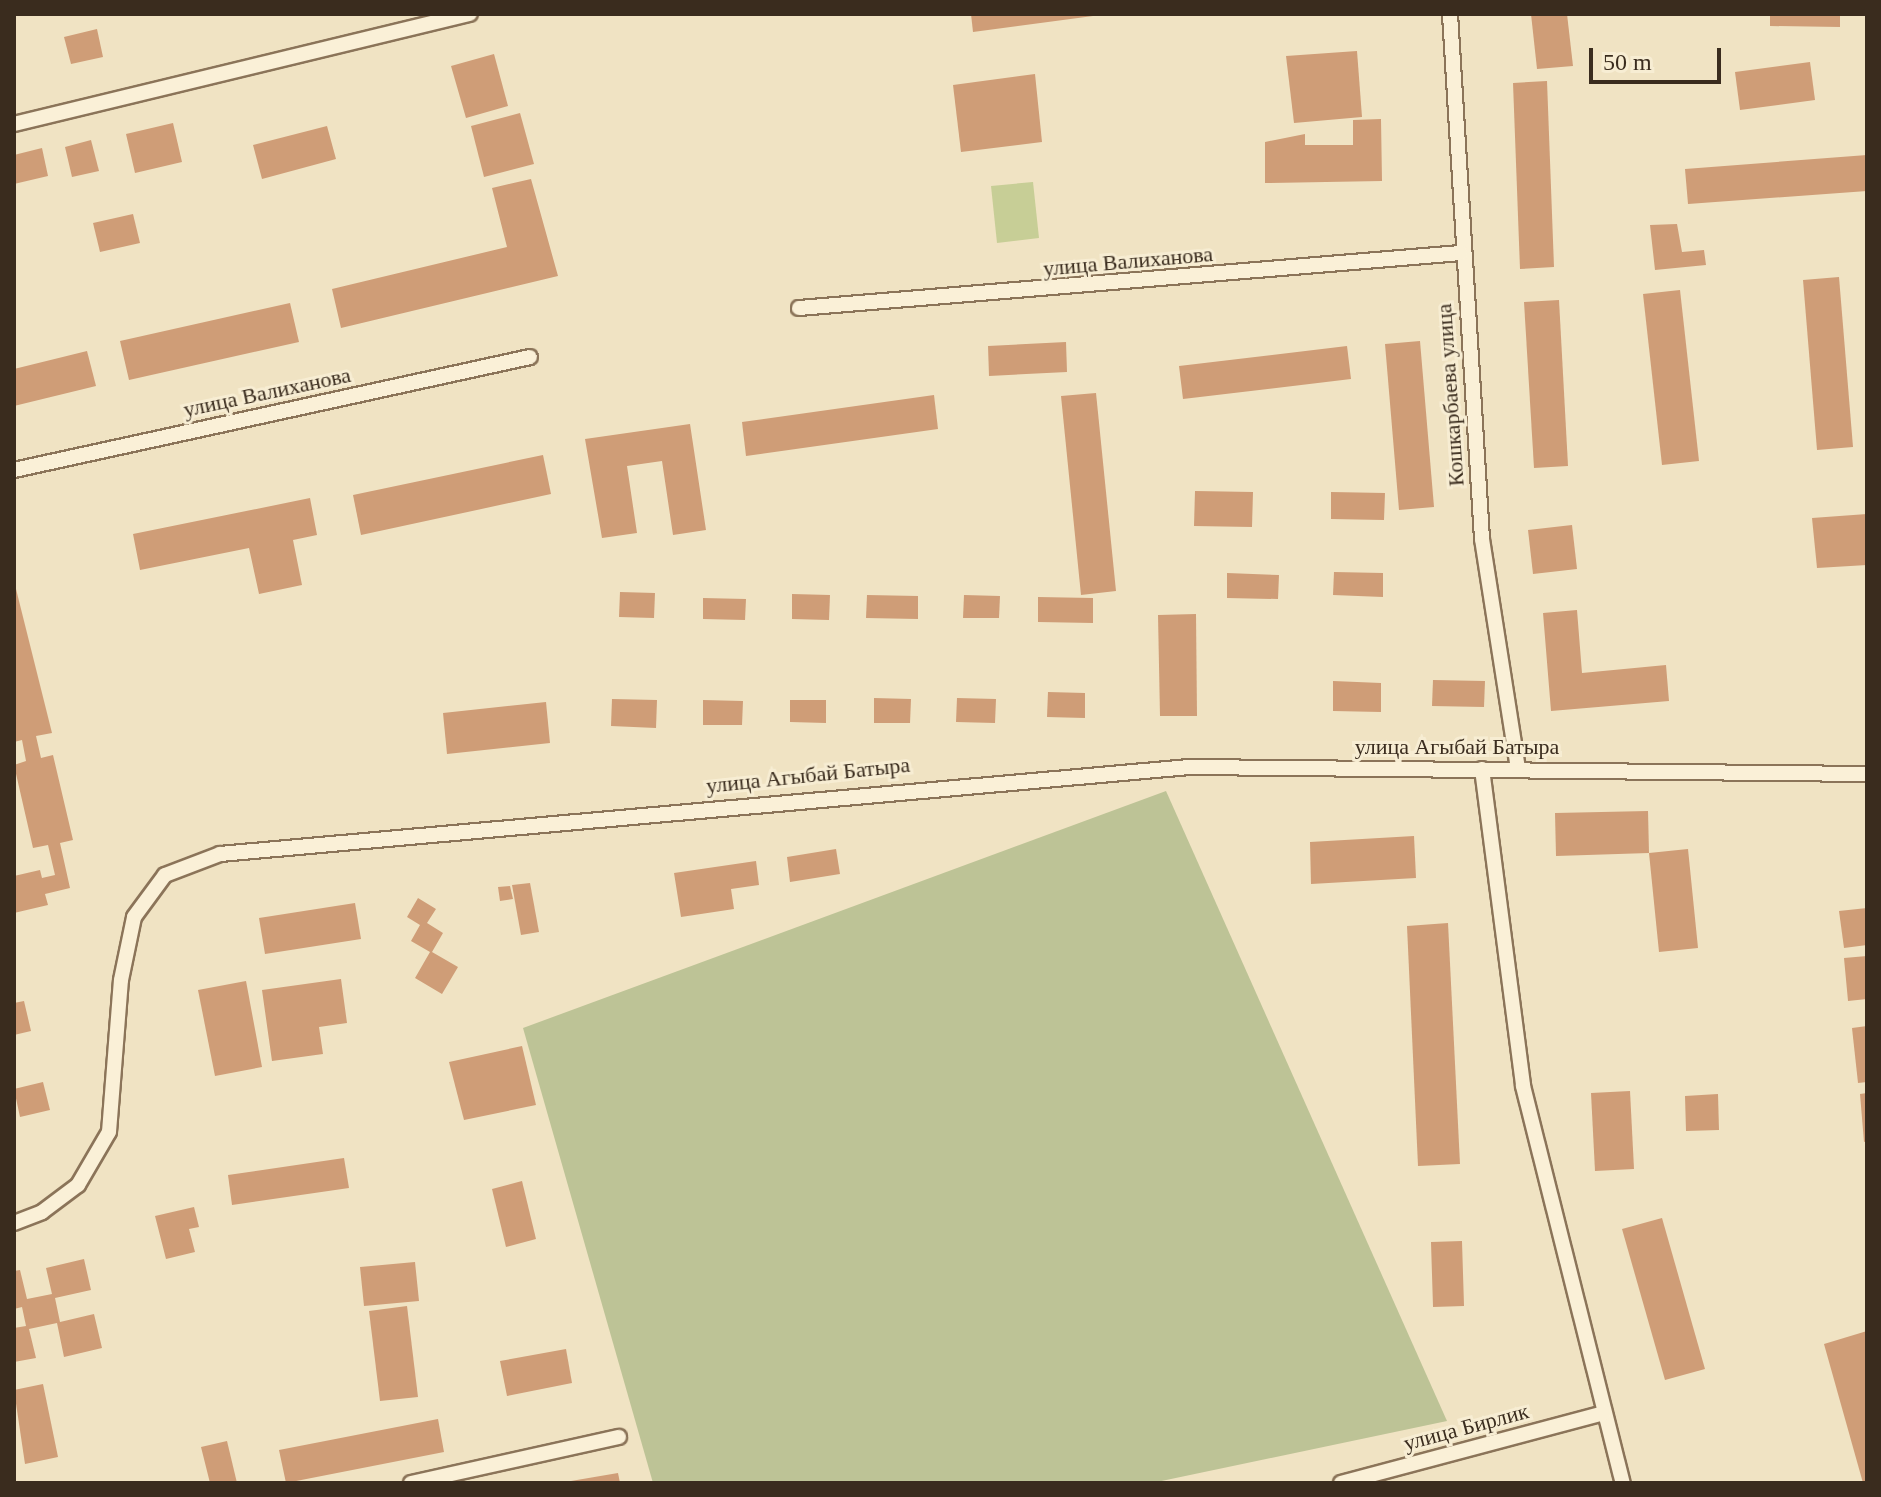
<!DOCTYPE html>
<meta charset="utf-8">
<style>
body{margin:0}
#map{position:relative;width:1881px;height:1497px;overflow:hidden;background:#f0e3c3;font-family:Georgia,serif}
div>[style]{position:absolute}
.green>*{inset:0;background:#c7ce96}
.cemetery>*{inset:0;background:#bdc396}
.building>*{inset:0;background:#cf9d77}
.roads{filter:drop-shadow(2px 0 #8b7459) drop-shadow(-2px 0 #8b7459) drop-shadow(0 2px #8b7459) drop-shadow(0 -2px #8b7459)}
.minor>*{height:14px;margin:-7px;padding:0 7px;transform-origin:7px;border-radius:7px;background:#faf0d7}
span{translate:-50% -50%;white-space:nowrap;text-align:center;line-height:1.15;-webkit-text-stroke:6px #f7edd3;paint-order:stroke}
.street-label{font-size:22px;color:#3a2c1e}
.frame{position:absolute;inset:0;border:16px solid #3a2c1e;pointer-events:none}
.scale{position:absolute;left:1589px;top:48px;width:132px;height:36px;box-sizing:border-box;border:4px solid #3a2c1e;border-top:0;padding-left:10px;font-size:24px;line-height:28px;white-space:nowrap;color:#3a2c1e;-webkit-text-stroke:6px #f7edd3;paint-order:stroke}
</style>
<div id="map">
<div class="green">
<div style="clip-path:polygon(1033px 182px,1039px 238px,997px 243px,991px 186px)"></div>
</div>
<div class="cemetery">
<div style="clip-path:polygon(1166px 791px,1447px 1421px,1152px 1483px,653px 1483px,523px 1028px)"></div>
</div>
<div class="building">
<div style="clip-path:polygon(971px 14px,1093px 14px,1093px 16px,973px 32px)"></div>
<div style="clip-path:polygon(1531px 14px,1567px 14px,1573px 66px,1537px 69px)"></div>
<div style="clip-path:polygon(1770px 14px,1840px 14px,1840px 27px,1770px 26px)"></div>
<div style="clip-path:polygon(97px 29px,103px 57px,71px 64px,64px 37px)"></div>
<div style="clip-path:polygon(1357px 51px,1362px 117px,1294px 123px,1286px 56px)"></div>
<div style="clip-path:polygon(494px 54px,508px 106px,466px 118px,451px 66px)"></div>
<div style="clip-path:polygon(1810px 62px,1815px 100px,1740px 110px,1735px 72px)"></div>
<div style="clip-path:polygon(1035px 74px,1042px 142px,961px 152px,953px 85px)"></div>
<div style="clip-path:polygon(1547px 81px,1554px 267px,1520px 269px,1513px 83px)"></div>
<div style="clip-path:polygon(520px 113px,534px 164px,484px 177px,471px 126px)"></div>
<div style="clip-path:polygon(1381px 119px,1382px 181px,1265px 183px,1265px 142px,1305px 134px,1305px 145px,1353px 145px,1353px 120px)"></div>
<div style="clip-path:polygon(173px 123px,182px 162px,135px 173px,126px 134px)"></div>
<div style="clip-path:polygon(327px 126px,336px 159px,262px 179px,253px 145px)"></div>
<div style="clip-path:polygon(91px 140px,99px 171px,72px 177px,65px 147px)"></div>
<div style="clip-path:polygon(42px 148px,48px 176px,14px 184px,14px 155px)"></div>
<div style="clip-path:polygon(1867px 155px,1867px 191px,1688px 204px,1685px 169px)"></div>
<div style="clip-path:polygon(531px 179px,558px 276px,341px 328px,332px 289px,507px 247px,492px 188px)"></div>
<div style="clip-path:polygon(133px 214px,140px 243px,100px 252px,93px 223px)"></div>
<div style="clip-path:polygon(1677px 224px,1682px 252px,1704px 250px,1706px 265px,1655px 270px,1650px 225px)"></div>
<div style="clip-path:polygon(1839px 277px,1853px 447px,1817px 450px,1803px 280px)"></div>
<div style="clip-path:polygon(1680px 290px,1699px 461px,1662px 465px,1643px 294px)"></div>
<div style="clip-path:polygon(1559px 300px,1568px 466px,1534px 468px,1524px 302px)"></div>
<div style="clip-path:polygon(290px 303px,299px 342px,129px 380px,120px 341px)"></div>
<div style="clip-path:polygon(1420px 341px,1434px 507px,1399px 510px,1385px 344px)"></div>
<div style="clip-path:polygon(1066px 342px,1067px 372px,989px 376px,988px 346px)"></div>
<div style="clip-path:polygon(1347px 346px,1351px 379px,1183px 399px,1179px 366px)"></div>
<div style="clip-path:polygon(87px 351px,96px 386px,14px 406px,14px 369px)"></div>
<div style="clip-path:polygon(1096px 393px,1116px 591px,1081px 595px,1061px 396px)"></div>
<div style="clip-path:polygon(934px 395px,938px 429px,746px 456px,742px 422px)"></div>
<div style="clip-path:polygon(690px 424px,706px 530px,673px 535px,662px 461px,627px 466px,637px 533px,602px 538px,585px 439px)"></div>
<div style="clip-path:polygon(543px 455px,551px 494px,361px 535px,353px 495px)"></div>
<div style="clip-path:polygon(1195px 491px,1253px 492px,1252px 527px,1194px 526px)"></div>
<div style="clip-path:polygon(1331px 492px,1385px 493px,1384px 520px,1331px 519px)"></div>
<div style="clip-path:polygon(310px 498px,317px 535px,293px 540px,302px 585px,259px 594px,249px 548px,140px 570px,133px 534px)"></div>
<div style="clip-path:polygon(1867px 514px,1867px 565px,1817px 568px,1812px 518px)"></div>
<div style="clip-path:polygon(1572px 525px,1577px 569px,1533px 574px,1528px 530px)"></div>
<div style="clip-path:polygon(1334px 572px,1383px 573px,1383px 597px,1333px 595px)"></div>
<div style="clip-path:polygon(1227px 573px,1279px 575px,1278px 599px,1227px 598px)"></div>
<div style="clip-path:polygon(14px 581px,52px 733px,36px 736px,41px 758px,53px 755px,73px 840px,60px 843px,70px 888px,45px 894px,48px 905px,14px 913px,14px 876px,40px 870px,42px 878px,55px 875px,48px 845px,33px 848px,14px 765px,26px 761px,22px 740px,14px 742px)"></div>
<div style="clip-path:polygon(620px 592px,655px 593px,654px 618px,619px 617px)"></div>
<div style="clip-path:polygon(792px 594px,830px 595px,829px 620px,792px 619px)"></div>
<div style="clip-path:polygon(867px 595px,918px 596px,918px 619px,866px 618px)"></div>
<div style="clip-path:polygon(964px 595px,1000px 596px,999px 618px,963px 618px)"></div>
<div style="clip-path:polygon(1038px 597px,1093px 598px,1093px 623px,1038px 622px)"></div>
<div style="clip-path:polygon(703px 598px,746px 599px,745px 620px,703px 619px)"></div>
<div style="clip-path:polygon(1577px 610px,1582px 673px,1666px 665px,1669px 701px,1551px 711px,1543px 613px)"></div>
<div style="clip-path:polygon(1196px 614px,1197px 716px,1160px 716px,1158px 615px)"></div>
<div style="clip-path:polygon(1433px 680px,1485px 681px,1484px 707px,1432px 706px)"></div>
<div style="clip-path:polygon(1333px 681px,1381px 683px,1381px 712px,1333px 711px)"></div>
<div style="clip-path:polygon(1048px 692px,1085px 693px,1085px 718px,1047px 717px)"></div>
<div style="clip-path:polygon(874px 698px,911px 699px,910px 723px,874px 723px)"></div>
<div style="clip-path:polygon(957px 698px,996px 699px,995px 723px,956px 722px)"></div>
<div style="clip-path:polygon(612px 699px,657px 700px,656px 728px,611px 726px)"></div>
<div style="clip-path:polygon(703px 700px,743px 701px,742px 725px,703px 725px)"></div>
<div style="clip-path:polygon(790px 700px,826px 700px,826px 723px,790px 722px)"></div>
<div style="clip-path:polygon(546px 702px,550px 743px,447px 754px,443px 713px)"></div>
<div style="clip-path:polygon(1648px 811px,1649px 853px,1556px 856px,1555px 813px)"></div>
<div style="clip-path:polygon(1414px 836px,1416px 878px,1311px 884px,1310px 842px)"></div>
<div style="clip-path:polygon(836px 849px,840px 874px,790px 882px,787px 857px)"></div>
<div style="clip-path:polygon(1688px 849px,1698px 948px,1659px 952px,1649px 853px)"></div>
<div style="clip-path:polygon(756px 861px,759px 885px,731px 889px,734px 909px,681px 917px,674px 873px)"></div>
<div style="clip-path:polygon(530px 883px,539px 932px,521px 935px,512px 885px)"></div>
<div style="clip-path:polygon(510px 886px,513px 899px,500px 901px,498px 887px)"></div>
<div style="clip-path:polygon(418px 898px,436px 909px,427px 923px,443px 933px,432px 952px,458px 967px,442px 994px,415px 978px,430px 952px,411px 941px,420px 925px,407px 917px)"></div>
<div style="clip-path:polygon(355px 903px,361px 939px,265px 954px,259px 918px)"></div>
<div style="clip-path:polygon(1867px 908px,1867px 945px,1844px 948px,1839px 911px)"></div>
<div style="clip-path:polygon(1448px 923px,1460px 1164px,1418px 1166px,1407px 926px)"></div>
<div style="clip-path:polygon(1867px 956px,1867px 999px,1848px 1001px,1844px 958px)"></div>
<div style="clip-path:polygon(341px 979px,347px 1023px,319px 1027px,323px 1054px,272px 1061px,262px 990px)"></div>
<div style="clip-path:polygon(246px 981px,262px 1067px,215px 1076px,198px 990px)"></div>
<div style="clip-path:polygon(24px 1001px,31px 1031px,14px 1035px,14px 1003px)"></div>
<div style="clip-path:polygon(1867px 1026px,1867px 1082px,1858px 1083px,1852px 1028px)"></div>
<div style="clip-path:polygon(522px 1046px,536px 1105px,464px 1120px,449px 1062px)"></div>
<div style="clip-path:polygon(43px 1082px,50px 1110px,20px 1117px,14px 1089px)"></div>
<div style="clip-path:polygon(1630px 1091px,1634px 1169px,1595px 1171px,1591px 1093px)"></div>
<div style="clip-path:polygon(1867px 1093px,1867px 1141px,1864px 1142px,1860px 1094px)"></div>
<div style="clip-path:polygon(1718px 1094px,1719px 1130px,1686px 1131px,1685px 1096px)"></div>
<div style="clip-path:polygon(344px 1158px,349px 1188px,232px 1205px,228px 1175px)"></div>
<div style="clip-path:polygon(522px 1181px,536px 1239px,506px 1247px,492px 1189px)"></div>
<div style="clip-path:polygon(194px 1207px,199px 1227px,189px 1229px,195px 1252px,166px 1259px,155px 1216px)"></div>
<div style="clip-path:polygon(1662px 1218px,1705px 1369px,1665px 1380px,1622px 1229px)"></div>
<div style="clip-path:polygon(1462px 1241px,1464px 1306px,1433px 1307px,1431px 1242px)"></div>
<div style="clip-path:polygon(84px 1259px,91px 1290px,55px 1298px,60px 1322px,94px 1314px,102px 1348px,64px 1357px,57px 1323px,29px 1329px,36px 1358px,14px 1362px,14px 1328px,26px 1326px,22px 1307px,14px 1309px,14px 1271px,20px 1270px,27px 1299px,52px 1294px,46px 1268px)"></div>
<div style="clip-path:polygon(415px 1262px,419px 1301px,364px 1306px,360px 1267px)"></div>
<div style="clip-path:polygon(407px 1306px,418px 1397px,380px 1401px,369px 1311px)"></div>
<div style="clip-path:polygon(1867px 1331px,1867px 1482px,1863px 1483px,1824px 1344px)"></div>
<div style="clip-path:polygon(566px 1349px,572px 1383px,507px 1396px,500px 1361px)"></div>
<div style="clip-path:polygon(43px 1384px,58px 1457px,25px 1464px,14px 1390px)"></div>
<div style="clip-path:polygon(438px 1419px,444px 1452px,286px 1483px,279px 1450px)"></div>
<div style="clip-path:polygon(227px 1441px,237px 1483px,210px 1483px,201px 1447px)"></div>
<div style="clip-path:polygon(618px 1473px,620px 1483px,571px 1483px,571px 1481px)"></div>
</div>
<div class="roads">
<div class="minor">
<div style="left:1450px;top:14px;width:526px;rotate:86.51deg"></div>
<div style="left:1482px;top:539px;width:233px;rotate:81.1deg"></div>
<div style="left:14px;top:124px;width:469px;rotate:-13.6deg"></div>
<div style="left:799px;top:308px;width:664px;rotate:-4.75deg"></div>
<div style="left:14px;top:470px;width:528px;rotate:-12.35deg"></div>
<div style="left:1482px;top:769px;width:320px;rotate:82.6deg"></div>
<div style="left:1523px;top:1086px;width:409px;rotate:75.9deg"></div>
<div style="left:14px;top:1223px;width:30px;rotate:-21deg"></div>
<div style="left:42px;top:1212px;width:45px;rotate:-36.9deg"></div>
<div style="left:78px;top:1185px;width:61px;rotate:-59.7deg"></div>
<div style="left:109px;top:1132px;width:152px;rotate:-85.5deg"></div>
<div style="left:121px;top:980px;width:64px;rotate:-78.3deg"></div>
<div style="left:134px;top:917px;width:52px;rotate:-53.6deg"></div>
<div style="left:165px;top:875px;width:59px;rotate:-20.9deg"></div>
<div style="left:220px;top:854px;width:974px;rotate:-5.13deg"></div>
<div style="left:1190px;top:767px;width:677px;rotate:0.59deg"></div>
<div style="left:411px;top:1483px;width:213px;rotate:-12.5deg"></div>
<div style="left:1341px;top:1483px;width:272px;rotate:-14.9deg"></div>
</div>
</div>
<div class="street-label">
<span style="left:1128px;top:261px;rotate:-5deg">улица Валиханова</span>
<span style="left:267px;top:392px;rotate:-12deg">улица Валиханова</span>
<span style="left:1450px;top:395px;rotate:-94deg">Кошкарбаева улица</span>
<span style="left:1457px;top:747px">улица Агыбай Батыра</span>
<span style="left:808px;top:775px;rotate:-6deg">улица Агыбай Батыра</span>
<span style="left:1466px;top:1427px;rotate:-15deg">улица Бирлик</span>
</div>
<div class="frame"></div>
<div class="scale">50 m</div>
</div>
